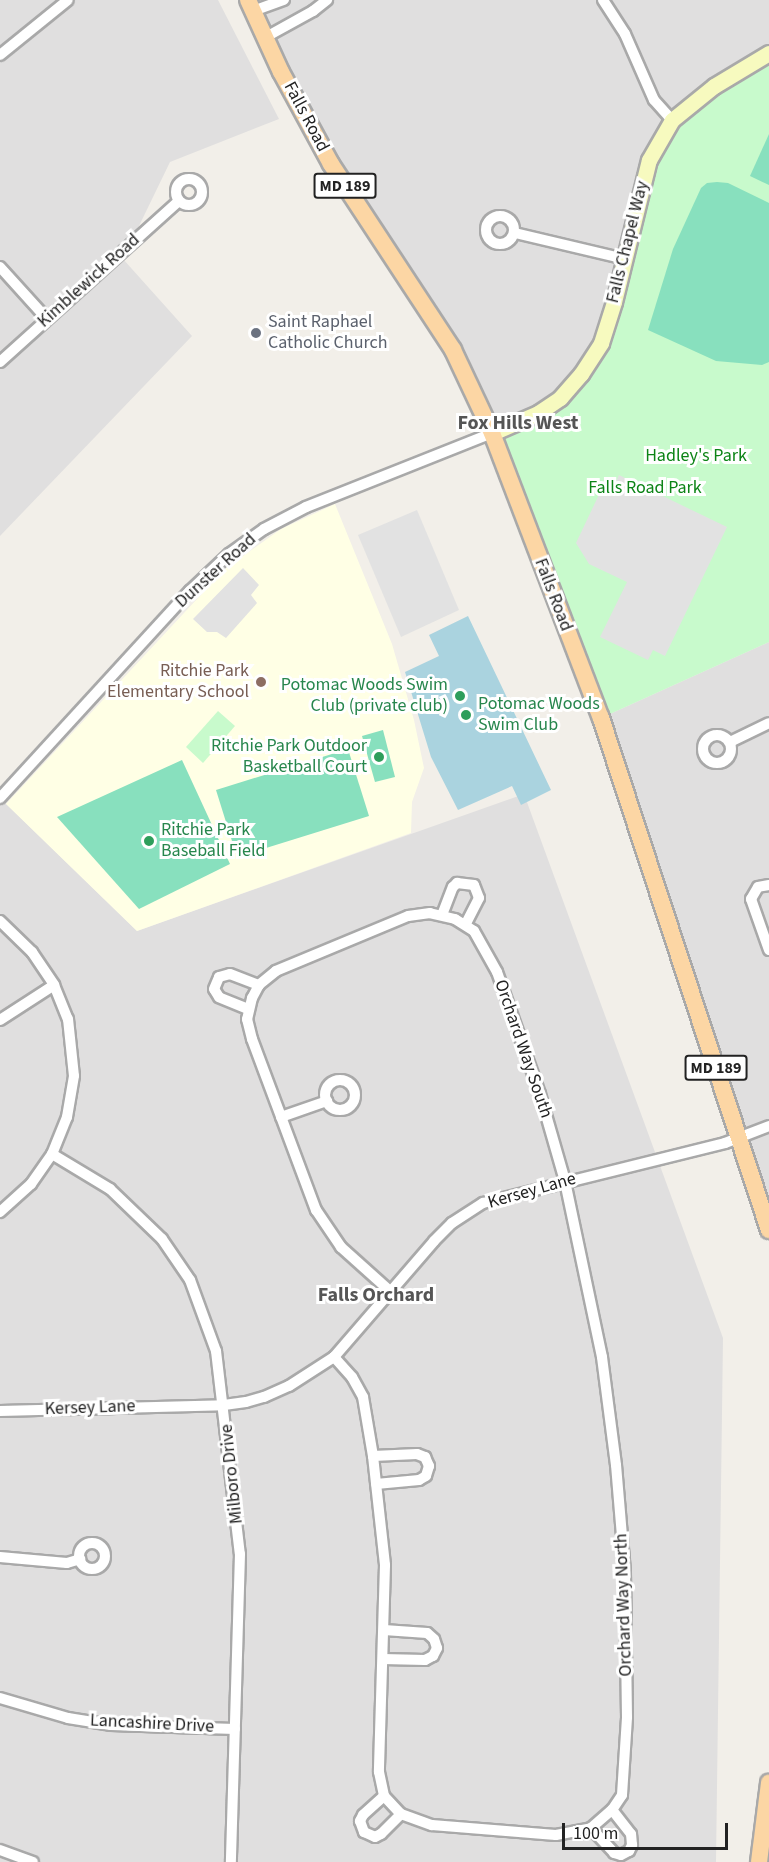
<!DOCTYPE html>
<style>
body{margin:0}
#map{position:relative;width:769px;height:1862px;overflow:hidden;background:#f2efe9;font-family:"Source Sans 3",sans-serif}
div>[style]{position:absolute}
.residential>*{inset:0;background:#e0dfdf}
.education>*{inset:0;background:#ffffe5}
.park>*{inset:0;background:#c8facc}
.pitch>*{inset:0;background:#88e0be}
.parking>*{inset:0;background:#e2e2e2}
.water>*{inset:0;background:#aad3df}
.roads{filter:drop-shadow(2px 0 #a9a9a9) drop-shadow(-2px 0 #a9a9a9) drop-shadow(0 2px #a9a9a9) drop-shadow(0 -2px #a9a9a9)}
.street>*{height:10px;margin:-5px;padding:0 5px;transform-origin:5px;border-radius:5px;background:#fff}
.street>.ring{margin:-5px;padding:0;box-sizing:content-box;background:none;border:10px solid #fff;border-radius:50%}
.secondary>*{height:15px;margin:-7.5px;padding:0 7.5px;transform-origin:7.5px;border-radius:7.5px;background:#f7fabf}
.primary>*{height:16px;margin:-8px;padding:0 8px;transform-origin:8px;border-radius:8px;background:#fcd6a4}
.dots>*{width:16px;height:16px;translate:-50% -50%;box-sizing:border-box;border:3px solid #fff;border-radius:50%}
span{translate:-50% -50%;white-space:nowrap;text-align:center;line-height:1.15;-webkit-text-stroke:6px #fff;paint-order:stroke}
.shield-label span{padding:2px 4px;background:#fff;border:2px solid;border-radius:4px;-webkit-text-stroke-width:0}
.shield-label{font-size:16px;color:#222;font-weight:700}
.street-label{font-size:18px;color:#222}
.worship-label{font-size:18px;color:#5b616d}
.left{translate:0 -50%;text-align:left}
.park-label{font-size:18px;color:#0c8416}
.education-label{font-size:18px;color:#785e54}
.right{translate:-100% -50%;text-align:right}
.leisure-label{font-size:18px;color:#27864d}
.neighbourhood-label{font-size:20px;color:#555;font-weight:700}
.scale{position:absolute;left:562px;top:1823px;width:166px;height:27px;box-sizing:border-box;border:3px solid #222;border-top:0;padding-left:8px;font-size:18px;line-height:21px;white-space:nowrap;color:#222;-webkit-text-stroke:4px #fff;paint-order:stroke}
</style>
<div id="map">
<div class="residential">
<div style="clip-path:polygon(0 0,218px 0,279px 119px,170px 162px,123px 259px,192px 336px,0 536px)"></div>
<div style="clip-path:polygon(248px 0,769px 0,769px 53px,614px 302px,571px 387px,492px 433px,459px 362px,356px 205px)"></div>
<div style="clip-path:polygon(769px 642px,769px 1230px,601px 718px)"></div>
<div style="clip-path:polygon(524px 794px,723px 1338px,716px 1862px,0 1862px,0 798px,137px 931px)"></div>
</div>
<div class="education">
<div style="clip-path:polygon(335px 504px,392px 644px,414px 720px,424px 768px,412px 802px,411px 833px,137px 931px,6px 804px,225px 569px,281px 529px)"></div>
</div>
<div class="park">
<div style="clip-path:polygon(769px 53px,769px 642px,601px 718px,492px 433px,538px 413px,601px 343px,643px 181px,672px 120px)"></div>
<div style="clip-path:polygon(218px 711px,235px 726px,203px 763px,186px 747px)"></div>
</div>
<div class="pitch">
<div style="clip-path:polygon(769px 134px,769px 185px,750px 176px)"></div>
<div style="clip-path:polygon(717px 182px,728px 183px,769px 203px,769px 362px,762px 365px,716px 361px,648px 330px,673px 249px,701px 188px,707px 183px)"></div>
<div style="clip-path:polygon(383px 730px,395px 777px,375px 782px,362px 736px)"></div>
<div style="clip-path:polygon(348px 749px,369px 816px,237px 857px,216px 790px)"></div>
<div style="clip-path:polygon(182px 760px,230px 864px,139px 909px,57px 817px)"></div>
</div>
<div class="parking">
<div style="clip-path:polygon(619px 475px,727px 527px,665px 656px,653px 650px,648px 660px,600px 637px,627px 582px,589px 564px,576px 543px,604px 484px,613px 488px)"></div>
<div style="clip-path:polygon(417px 510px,459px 610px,401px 637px,358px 535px)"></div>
<div style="clip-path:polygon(243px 568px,259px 585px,251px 595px,257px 603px,226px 638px,217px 632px,207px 632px,193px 619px)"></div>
</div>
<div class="water">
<div style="clip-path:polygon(468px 616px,551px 790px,521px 805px,512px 786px,458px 810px,431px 757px,405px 672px,439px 656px,429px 635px)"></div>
</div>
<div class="roads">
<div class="street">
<div style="left:603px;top:0;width:40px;rotate:57.1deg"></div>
<div style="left:625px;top:34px;width:72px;rotate:66.3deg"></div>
<div style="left:654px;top:100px;width:27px;rotate:48deg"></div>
<div style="left:253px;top:11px;width:33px;rotate:-20deg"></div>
<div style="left:266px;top:37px;width:54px;rotate:-29deg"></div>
<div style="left:313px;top:11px;width:18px;rotate:-38deg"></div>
<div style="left:0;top:55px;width:87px;rotate:-39deg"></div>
<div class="ring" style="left:176px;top:179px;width:16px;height:16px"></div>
<div class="ring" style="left:486px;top:216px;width:18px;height:18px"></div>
<div style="left:515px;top:233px;width:113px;rotate:13.3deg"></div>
<div style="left:0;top:267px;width:70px;rotate:47.9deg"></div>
<div style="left:0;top:362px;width:241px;rotate:-42deg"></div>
<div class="ring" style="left:703px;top:735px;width:18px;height:18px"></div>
<div style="left:730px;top:742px;width:43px;rotate:-26deg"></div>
<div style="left:0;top:798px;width:281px;rotate:-47.5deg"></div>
<div style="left:190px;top:591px;width:54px;rotate:-43.5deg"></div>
<div style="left:229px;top:554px;width:43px;rotate:-35.5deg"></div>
<div style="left:264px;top:529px;width:47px;rotate:-27.6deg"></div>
<div style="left:306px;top:507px;width:200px;rotate:-21.7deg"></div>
<div style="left:769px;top:885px;width:11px;rotate:170deg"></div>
<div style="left:758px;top:887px;width:14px;rotate:120deg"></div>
<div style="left:751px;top:899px;width:54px;rotate:70.6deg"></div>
<div style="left:442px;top:915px;width:30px;rotate:-69deg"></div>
<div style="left:453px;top:887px;width:6px;rotate:-45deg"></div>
<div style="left:457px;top:883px;width:17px;rotate:7deg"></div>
<div style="left:474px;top:885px;width:14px;rotate:69deg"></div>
<div style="left:479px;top:898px;width:29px;rotate:117deg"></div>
<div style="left:0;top:921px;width:45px;rotate:44.1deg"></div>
<div style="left:32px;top:952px;width:40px;rotate:56deg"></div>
<div style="left:54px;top:985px;width:37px;rotate:68deg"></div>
<div style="left:68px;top:1019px;width:57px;rotate:84deg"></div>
<div style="left:74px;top:1076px;width:42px;rotate:99.7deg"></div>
<div style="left:67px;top:1117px;width:40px;rotate:112deg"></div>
<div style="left:52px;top:1154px;width:37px;rotate:125deg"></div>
<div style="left:31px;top:1184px;width:42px;rotate:137.9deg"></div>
<div style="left:248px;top:1009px;width:31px;rotate:-158deg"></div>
<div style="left:219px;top:997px;width:9px;rotate:-122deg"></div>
<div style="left:214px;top:989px;width:13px;rotate:-67deg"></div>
<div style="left:219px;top:977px;width:11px;rotate:-15deg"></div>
<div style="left:230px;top:974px;width:31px;rotate:21deg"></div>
<div style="left:0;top:1020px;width:64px;rotate:-32.9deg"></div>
<div class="ring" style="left:325px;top:1080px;width:20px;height:20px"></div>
<div style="left:281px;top:1117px;width:49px;rotate:-19.2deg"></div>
<div style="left:52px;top:1154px;width:68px;rotate:31.1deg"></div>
<div style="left:110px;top:1189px;width:72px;rotate:43.9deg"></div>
<div style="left:162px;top:1239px;width:50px;rotate:55.7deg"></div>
<div style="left:190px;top:1280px;width:76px;rotate:69.9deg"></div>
<div style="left:216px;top:1351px;width:204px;rotate:83.3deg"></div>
<div style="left:240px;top:1554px;width:308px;rotate:91.7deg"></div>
<div style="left:334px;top:1357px;width:27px;rotate:48deg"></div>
<div style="left:352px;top:1377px;width:23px;rotate:61deg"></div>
<div style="left:363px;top:1397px;width:60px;rotate:80.4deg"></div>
<div style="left:373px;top:1456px;width:110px;rotate:83.7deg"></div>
<div style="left:385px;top:1565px;width:207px;rotate:91.7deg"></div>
<div style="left:379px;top:1772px;width:25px;rotate:78deg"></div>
<div style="left:384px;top:1796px;width:25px;rotate:47deg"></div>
<div style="left:401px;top:1814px;width:33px;rotate:20deg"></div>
<div style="left:432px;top:1825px;width:124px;rotate:4.6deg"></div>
<div style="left:556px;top:1835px;width:36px;rotate:-11deg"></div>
<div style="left:591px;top:1828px;width:28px;rotate:-41deg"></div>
<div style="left:612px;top:1810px;width:18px;rotate:-56deg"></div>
<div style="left:622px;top:1795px;width:78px;rotate:-86.3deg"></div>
<div style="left:627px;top:1717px;width:145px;rotate:-90.8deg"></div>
<div style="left:625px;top:1572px;width:107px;rotate:-94.8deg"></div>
<div style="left:616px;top:1465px;width:109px;rotate:-97.4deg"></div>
<div style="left:602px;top:1357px;width:180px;rotate:-101.9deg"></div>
<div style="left:565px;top:1181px;width:91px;rotate:-106deg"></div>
<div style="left:540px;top:1094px;width:129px;rotate:-109.4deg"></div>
<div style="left:497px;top:972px;width:47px;rotate:-119.3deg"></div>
<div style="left:474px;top:931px;width:22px;rotate:-148deg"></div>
<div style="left:455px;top:919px;width:26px;rotate:-167deg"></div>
<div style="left:430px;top:913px;width:22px;rotate:172deg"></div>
<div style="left:408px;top:916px;width:143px;rotate:157.4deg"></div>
<div style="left:276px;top:971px;width:22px;rotate:141deg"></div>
<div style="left:259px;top:985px;width:15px;rotate:118deg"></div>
<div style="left:252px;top:998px;width:22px;rotate:103deg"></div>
<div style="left:247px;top:1019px;width:21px;rotate:76deg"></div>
<div style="left:252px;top:1039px;width:183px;rotate:69.5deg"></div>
<div style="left:316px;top:1210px;width:45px;rotate:56deg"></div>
<div style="left:341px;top:1247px;width:66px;rotate:41.9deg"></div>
<div style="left:0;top:1411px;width:224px;rotate:-1.5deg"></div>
<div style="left:224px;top:1405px;width:22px;rotate:-8deg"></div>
<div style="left:246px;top:1402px;width:19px;rotate:-16deg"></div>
<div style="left:264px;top:1397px;width:27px;rotate:-24deg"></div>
<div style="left:289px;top:1386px;width:54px;rotate:-32.8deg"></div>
<div style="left:334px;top:1357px;width:153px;rotate:-49.2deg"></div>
<div style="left:434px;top:1241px;width:25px;rotate:-45deg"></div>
<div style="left:452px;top:1223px;width:37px;rotate:-33deg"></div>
<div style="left:483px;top:1203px;width:249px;rotate:-13.9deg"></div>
<div style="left:725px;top:1143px;width:47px;rotate:-21.1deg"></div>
<div style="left:373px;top:1456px;width:44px;rotate:-2.6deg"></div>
<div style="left:417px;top:1454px;width:9px;rotate:21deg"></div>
<div style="left:425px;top:1457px;width:10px;rotate:66deg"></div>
<div style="left:429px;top:1466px;width:10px;rotate:107deg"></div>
<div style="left:426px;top:1476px;width:8px;rotate:150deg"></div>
<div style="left:419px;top:1480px;width:43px;rotate:174.7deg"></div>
<div class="ring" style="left:79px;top:1543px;width:16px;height:16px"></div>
<div style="left:0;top:1557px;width:67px;rotate:5.1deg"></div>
<div style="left:67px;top:1563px;width:14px;rotate:-17deg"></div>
<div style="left:383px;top:1659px;width:42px;rotate:1.4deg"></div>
<div style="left:425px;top:1660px;width:9px;rotate:-27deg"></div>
<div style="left:433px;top:1656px;width:9px;rotate:-63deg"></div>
<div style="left:437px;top:1648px;width:9px;rotate:-108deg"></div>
<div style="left:434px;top:1639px;width:9px;rotate:-139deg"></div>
<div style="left:427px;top:1633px;width:43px;rotate:-176deg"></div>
<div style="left:0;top:1698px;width:71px;rotate:16.4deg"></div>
<div style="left:68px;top:1718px;width:44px;rotate:9.2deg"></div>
<div style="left:111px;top:1725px;width:124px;rotate:1.8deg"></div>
<div style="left:384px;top:1796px;width:28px;rotate:138deg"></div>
<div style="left:363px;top:1815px;width:7px;rotate:117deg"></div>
<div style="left:360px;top:1821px;width:12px;rotate:70deg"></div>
<div style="left:364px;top:1832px;width:12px;rotate:24deg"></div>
<div style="left:375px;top:1837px;width:7px;rotate:-27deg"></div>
<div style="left:381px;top:1834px;width:28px;rotate:-45deg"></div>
<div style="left:591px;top:1828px;width:34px;rotate:47deg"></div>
<div style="left:614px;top:1853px;width:7px;rotate:16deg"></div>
<div style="left:621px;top:1855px;width:9px;rotate:-27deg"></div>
<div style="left:629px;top:1851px;width:7px;rotate:-63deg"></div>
<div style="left:632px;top:1845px;width:11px;rotate:-95deg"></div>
<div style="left:631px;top:1834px;width:31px;rotate:-128deg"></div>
<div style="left:0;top:1850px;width:35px;rotate:20deg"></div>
</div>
<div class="secondary">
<div style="left:492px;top:433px;width:50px;rotate:-23.5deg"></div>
<div style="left:538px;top:413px;width:27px;rotate:-34deg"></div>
<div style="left:560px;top:398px;width:32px;rotate:-49deg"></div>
<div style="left:581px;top:374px;width:37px;rotate:-57deg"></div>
<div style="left:601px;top:343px;width:43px;rotate:-72.4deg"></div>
<div style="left:614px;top:302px;width:146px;rotate:-76.2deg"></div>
<div style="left:649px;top:160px;width:46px;rotate:-60.1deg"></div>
<div style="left:672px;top:120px;width:54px;rotate:-39deg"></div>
<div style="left:714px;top:86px;width:64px;rotate:-31deg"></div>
</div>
<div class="primary">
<div style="left:248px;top:0;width:79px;rotate:65.4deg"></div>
<div style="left:281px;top:72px;width:105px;rotate:61.5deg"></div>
<div style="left:331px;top:164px;width:222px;rotate:56.7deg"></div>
<div style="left:453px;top:350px;width:92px;rotate:64.8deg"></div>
<div style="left:492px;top:433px;width:305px;rotate:69.1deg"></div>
<div style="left:601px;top:718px;width:539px;rotate:71.83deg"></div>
<div style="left:759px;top:1862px;width:80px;rotate:-82.8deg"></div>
</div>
</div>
<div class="dots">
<div style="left:256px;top:333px;background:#6b7280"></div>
<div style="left:261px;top:682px;background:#8d6e63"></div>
<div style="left:460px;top:696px;background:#2e9e5b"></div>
<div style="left:466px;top:715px;background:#2e9e5b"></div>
<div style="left:379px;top:757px;background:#2e9e5b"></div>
<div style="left:149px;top:841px;background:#2e9e5b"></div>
</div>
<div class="shield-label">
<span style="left:345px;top:186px">MD 189</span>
<span style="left:716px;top:1068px">MD 189</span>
</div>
<div class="street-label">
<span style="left:306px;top:117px;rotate:62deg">Falls Road</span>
<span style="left:628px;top:242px;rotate:-76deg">Falls Chapel Way</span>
<span style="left:89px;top:281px;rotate:-42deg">Kimblewick Road</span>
<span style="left:216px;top:571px;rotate:-42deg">Dunster Road</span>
<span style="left:553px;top:595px;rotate:69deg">Falls Road</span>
<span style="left:523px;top:1049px;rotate:71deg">Orchard Way South</span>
<span style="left:532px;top:1191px;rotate:-16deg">Kersey Lane</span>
<span style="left:90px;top:1408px;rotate:-2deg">Kersey Lane</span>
<span style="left:232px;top:1474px;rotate:-96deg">Milboro Drive</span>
<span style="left:624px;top:1605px;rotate:-92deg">Orchard Way North</span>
<span style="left:152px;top:1724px;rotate:3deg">Lancashire Drive</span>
</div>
<div class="worship-label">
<span class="left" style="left:268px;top:333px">Saint Raphael<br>Catholic Church</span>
</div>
<div class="park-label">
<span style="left:696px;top:456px">Hadley's Park</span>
<span style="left:645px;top:488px">Falls Road Park</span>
</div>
<div class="education-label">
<span class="right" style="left:249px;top:682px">Ritchie Park<br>Elementary School</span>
</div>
<div class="leisure-label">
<span class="right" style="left:448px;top:696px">Potomac Woods Swim<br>Club (private club)</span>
<span class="left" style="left:478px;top:715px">Potomac Woods<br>Swim Club</span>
<span class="right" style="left:367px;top:757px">Ritchie Park Outdoor<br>Basketball Court</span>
<span class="left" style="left:161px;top:841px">Ritchie Park<br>Baseball Field</span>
</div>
<div class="neighbourhood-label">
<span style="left:518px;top:423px">Fox Hills West</span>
<span style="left:376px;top:1295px">Falls Orchard</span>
</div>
<div class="scale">100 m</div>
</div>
